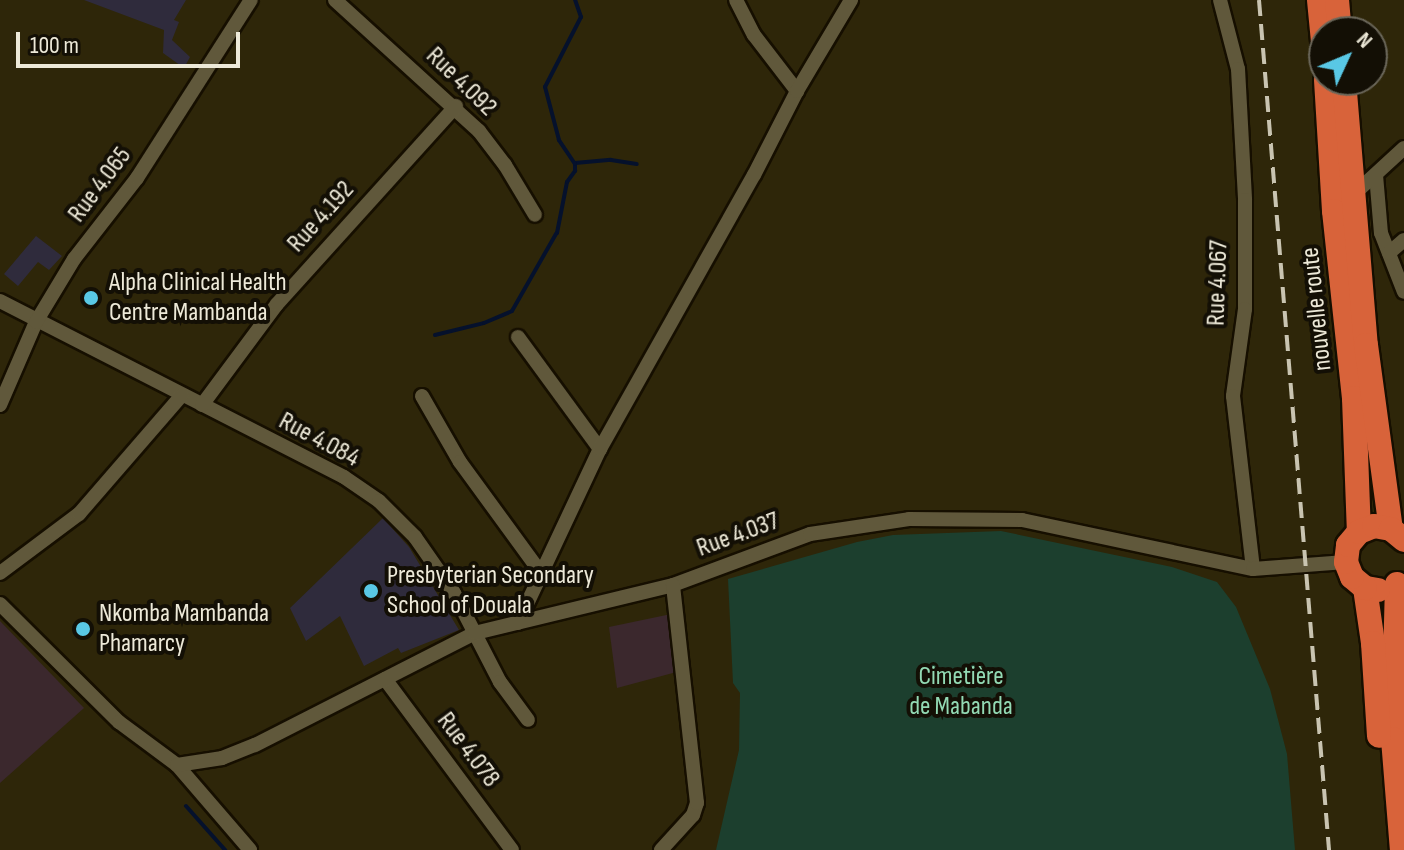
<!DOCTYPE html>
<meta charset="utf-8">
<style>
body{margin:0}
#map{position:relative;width:1404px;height:850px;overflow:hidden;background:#2e2609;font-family:"Sofia Sans Condensed",sans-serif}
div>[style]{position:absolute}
.industrial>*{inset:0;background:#3b282d}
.education>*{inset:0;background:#2f2b3c}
.green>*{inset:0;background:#1c3f2e}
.stream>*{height:4px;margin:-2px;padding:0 2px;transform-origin:2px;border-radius:2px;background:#05112c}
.roads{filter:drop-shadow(2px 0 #160f00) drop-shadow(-2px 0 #160f00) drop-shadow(0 2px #160f00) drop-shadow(0 -2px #160f00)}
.street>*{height:14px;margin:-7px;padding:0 7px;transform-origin:7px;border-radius:7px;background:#60583b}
.highway>*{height:24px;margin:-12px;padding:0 12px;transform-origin:12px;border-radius:12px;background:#d8633a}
.rail>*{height:4px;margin-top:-2px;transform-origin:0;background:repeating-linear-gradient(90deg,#c9c4b1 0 16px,transparent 0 24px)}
.dots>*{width:22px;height:22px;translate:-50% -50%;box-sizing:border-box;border:4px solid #130f05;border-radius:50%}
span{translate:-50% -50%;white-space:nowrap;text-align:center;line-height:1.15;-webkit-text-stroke:8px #130f05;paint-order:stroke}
.street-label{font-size:26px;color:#ede9d8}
.poi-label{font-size:26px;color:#ede9d8}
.left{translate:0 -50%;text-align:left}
.park-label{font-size:26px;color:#93dab4}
.north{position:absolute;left:1308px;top:16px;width:80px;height:80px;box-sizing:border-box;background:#130f05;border:2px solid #6a6659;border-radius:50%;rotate:46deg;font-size:22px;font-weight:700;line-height:32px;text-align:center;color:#ede9d8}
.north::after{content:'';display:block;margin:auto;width:28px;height:36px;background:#59c8e5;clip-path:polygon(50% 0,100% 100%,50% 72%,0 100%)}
.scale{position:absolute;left:16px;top:32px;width:224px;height:36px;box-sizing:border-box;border:4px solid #ede9d8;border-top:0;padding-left:10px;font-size:24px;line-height:28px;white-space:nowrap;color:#ede9d8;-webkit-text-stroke:6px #130f05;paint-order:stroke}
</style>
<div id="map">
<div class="industrial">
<div style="clip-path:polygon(676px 613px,684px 670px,617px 688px,609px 627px)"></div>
<div style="clip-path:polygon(0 621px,84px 708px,0 783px)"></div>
</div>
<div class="education">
<div style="clip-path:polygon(84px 0,186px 0,174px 20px,179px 22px,172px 40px,190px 57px,184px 68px,163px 53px,164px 30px)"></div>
<div style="clip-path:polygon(36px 236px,62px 256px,49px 270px,38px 262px,18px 286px,4px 274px)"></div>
<div style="clip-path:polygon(383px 518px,409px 547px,459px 630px,401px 653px,398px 648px,364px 666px,340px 616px,306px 641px,290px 608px)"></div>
</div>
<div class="green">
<div style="clip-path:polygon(1001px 531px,1172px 567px,1217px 582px,1236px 607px,1270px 689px,1287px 754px,1295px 850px,716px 850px,739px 750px,740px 693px,733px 683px,728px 579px,857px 542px,893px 535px)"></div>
</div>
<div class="stream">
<div style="left:575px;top:163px;width:36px;rotate:-5deg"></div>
<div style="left:611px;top:160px;width:26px;rotate:9deg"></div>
<div style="left:557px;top:233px;width:52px;rotate:-78.9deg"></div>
<div style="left:567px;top:182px;width:14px;rotate:-54deg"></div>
<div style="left:575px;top:171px;width:7px;rotate:-90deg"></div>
<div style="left:575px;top:164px;width:29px;rotate:-124deg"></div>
<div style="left:559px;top:140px;width:55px;rotate:-104.8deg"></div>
<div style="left:545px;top:87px;width:79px;rotate:-62.8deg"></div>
<div style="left:581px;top:17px;width:18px;rotate:-109deg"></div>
<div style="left:435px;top:335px;width:50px;rotate:-13.8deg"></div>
<div style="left:484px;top:323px;width:30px;rotate:-23deg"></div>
<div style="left:512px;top:311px;width:89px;rotate:-60.3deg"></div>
<div style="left:186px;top:806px;width:59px;rotate:48.4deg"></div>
</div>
<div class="roads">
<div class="street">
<div style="left:335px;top:0;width:195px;rotate:42.3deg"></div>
<div style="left:479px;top:131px;width:43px;rotate:52.6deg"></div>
<div style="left:505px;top:165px;width:58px;rotate:59deg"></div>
<div style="left:736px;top:0;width:39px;rotate:63deg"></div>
<div style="left:754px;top:35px;width:71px;rotate:52.5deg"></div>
<div style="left:1220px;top:0;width:71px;rotate:75.4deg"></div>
<div style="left:1238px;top:69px;width:131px;rotate:86.9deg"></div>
<div style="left:1245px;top:200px;width:109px;rotate:90deg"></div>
<div style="left:1245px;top:309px;width:88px;rotate:97.9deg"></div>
<div style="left:1233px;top:396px;width:174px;rotate:83.4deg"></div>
<div style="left:1376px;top:175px;width:58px;rotate:85.1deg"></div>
<div style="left:1381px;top:233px;width:63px;rotate:68.7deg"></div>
<div style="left:1354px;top:194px;width:68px;rotate:-42.6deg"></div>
<div style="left:1389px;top:253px;width:20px;rotate:-41deg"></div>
<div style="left:0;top:301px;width:386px;rotate:27.1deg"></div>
<div style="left:344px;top:477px;width:42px;rotate:34.4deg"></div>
<div style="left:379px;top:501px;width:51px;rotate:45deg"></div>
<div style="left:415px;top:537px;width:68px;rotate:55.1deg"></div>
<div style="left:454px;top:593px;width:100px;rotate:62.7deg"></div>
<div style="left:500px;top:682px;width:47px;rotate:53.6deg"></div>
<div style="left:518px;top:337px;width:139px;rotate:53.8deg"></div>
<div style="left:422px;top:396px;width:76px;rotate:60.1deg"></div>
<div style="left:460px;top:462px;width:137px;rotate:53.9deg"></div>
<div style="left:0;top:405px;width:90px;rotate:-66.6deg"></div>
<div style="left:36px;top:322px;width:74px;rotate:-58.9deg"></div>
<div style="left:74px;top:259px;width:103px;rotate:-52.1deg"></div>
<div style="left:137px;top:178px;width:211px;rotate:-57.4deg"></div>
<div style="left:202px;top:405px;width:126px;rotate:-53.4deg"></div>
<div style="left:277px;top:304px;width:267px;rotate:-47.9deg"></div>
<div style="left:0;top:573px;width:99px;rotate:-36.8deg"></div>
<div style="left:79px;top:514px;width:157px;rotate:-49.1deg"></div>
<div style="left:0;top:604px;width:168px;rotate:44.8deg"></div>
<div style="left:119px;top:722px;width:72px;rotate:36.6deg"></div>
<div style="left:177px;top:765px;width:112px;rotate:49.3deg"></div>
<div style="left:518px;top:623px;width:192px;rotate:-64.8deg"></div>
<div style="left:600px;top:449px;width:314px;rotate:-60.7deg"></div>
<div style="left:754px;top:175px;width:94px;rotate:-62.9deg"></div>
<div style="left:797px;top:91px;width:106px;rotate:-59.3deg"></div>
<div style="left:385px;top:679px;width:213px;rotate:53.4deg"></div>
<div style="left:177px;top:765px;width:46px;rotate:-8.8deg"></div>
<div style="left:222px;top:758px;width:35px;rotate:-22deg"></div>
<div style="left:255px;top:745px;width:247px;rotate:-27deg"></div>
<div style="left:475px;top:633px;width:204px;rotate:-13.6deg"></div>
<div style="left:673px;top:585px;width:146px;rotate:-20.4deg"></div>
<div style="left:810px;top:534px;width:100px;rotate:-8.6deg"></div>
<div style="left:909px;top:519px;width:113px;rotate:0.5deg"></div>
<div style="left:1022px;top:520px;width:236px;rotate:12deg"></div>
<div style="left:1253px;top:569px;width:93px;rotate:-4.3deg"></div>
<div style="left:661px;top:850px;width:47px;rotate:-47.6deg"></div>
<div style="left:693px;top:815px;width:13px;rotate:-72deg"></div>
<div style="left:697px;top:803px;width:219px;rotate:-96.3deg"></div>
</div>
<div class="highway">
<div style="left:1319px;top:0;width:52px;rotate:84.5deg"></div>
<div style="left:1337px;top:0;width:32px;rotate:85deg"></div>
<div style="left:1326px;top:80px;width:131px;rotate:86.5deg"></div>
<div style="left:1334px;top:211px;width:188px;rotate:83.9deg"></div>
<div style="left:1354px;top:398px;width:134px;rotate:87.9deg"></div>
<div style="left:1344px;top:80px;width:266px;rotate:85.3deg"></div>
<div style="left:1366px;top:345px;width:186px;rotate:82.3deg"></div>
<div style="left:1397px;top:584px;width:155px;rotate:91.5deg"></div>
<div style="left:1393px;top:739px;width:111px;rotate:85.4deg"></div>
<div style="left:1365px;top:588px;width:56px;rotate:81.7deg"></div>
<div style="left:1373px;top:643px;width:93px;rotate:86.3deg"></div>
<div style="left:1378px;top:590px;width:13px;rotate:-171deg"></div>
<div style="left:1365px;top:588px;width:17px;rotate:-140deg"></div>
<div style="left:1352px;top:577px;width:16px;rotate:-112deg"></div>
<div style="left:1346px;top:562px;width:17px;rotate:-83deg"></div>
<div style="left:1348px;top:545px;width:17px;rotate:-50deg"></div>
<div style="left:1359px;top:532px;width:16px;rotate:-22deg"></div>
<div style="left:1374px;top:526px;width:17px;rotate:10deg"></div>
<div style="left:1391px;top:529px;width:17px;rotate:40deg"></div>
</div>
</div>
<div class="rail">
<div style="left:1259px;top:0;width:853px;rotate:85.29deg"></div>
</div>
<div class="dots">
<div style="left:91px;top:298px;background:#59c8e5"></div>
<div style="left:371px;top:591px;background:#59c8e5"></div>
<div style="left:83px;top:629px;background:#59c8e5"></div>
</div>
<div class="street-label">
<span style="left:461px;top:82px;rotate:44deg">Rue 4.092</span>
<span style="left:100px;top:185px;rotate:-53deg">Rue 4.065</span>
<span style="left:321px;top:217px;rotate:-48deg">Rue 4.192</span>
<span style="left:1218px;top:283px;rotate:-88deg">Rue 4.067</span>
<span style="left:1317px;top:309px;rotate:-96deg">nouvelle route</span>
<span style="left:319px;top:440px;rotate:28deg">Rue 4.084</span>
<span style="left:738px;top:535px;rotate:-20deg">Rue 4.037</span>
<span style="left:468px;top:750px;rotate:53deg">Rue 4.078</span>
</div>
<div class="poi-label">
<span class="left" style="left:109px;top:298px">Alpha Clinical Health<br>Centre Mambanda</span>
<span class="left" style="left:387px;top:591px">Presbyterian Secondary<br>School of Douala</span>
<span class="left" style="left:99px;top:629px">Nkomba Mambanda<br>Phamarcy</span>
</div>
<div class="park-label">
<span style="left:961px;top:692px">Cimetière<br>de Mabanda</span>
</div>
<div class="north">N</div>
<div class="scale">100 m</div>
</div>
